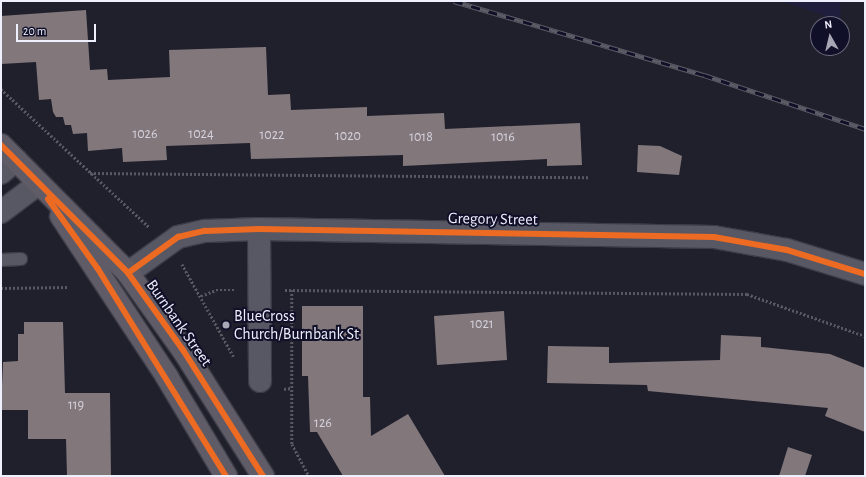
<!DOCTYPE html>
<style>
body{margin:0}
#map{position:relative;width:866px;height:477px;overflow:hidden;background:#20202d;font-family:"Alegreya Sans",sans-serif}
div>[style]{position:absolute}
.built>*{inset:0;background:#1f1f3d}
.building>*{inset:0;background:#82777b}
.path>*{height:2.5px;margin-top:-1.25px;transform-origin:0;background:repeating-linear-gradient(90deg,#585863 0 2px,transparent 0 4px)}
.roads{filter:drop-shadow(1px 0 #3c3c47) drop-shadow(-1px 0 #3c3c47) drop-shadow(0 1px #3c3c47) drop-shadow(0 -1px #3c3c47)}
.lane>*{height:12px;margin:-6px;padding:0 6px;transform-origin:6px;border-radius:6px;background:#585864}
.street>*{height:22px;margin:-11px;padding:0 11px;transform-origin:11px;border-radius:11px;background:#585864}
.secondary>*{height:22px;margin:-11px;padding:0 11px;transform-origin:11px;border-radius:11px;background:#5f5c67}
.rail>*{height:4.5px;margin-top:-2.25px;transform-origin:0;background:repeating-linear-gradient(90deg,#111029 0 9px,#5c5c67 0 18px);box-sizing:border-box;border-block:1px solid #5c5c67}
.cycleway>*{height:6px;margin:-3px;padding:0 3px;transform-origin:3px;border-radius:3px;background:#ed6a23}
.dots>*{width:11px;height:11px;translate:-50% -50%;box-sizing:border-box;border:2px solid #111029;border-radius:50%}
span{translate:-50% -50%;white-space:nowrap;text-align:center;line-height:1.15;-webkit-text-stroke:4px #111029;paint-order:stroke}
.number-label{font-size:14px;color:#d4d2dd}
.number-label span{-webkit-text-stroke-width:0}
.street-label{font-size:16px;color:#eff0fe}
.poi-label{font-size:16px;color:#eff0fe}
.left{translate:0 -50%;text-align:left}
.frame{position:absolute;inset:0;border:2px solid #eff0fe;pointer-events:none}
.north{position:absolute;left:810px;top:16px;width:40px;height:40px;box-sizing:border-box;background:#111029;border:1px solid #6a6a7e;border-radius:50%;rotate:352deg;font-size:11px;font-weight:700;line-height:16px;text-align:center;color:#eff0fe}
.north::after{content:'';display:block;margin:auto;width:14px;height:18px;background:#a7a7b5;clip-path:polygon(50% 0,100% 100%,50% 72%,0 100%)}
.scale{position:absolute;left:16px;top:24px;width:80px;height:18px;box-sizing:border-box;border:2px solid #eff0fe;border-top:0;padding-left:5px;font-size:12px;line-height:14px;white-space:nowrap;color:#eff0fe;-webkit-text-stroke:3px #111029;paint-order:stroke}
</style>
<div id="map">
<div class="built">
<div style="clip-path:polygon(781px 1px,840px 1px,841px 21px)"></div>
</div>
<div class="building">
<div style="clip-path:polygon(86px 10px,90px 70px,107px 69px,108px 80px,170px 77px,169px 50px,266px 47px,268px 95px,290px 94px,291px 110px,367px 107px,367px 116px,444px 113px,445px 129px,580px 123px,582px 165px,547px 166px,547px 159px,403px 166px,403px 155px,251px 159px,250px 143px,166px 146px,167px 160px,123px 162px,122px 148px,88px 151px,87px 133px,73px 134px,71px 125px,65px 125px,63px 117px,56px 117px,53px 112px,51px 99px,39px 100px,36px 62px,1px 64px,1px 16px)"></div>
<div style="clip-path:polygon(638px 145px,660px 146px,682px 156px,679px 175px,637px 172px)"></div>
<div style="clip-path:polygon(302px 306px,363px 306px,363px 397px,370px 397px,371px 436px,408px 414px,445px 476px,343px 476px,317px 432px,310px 432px,308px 376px,302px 376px)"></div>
<div style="clip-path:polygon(504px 311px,507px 360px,437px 365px,434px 316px)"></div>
<div style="clip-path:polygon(24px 322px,63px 322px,65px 393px,110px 393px,111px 476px,67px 476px,66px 439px,28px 439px,28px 410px,1px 410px,3px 362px,18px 361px,18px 334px,24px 334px)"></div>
<div style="clip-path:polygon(721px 335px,761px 337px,761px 347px,830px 354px,865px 368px,865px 432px,825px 416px,828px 408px,648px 391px,647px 385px,547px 383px,548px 346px,609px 347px,609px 363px,720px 360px)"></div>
<div style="clip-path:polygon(788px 447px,812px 455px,805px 476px,779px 476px)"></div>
</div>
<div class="path">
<div style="left:1px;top:89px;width:202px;rotate:43deg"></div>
<div style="left:90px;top:173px;width:499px;rotate:0.5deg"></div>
<div style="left:182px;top:264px;width:107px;rotate:60.8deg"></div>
<div style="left:1px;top:288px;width:67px;rotate:-0.9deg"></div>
<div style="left:285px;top:290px;width:462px;rotate:0.5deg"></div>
<div style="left:747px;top:294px;width:125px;rotate:19.6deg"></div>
<div style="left:292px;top:290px;width:154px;rotate:90deg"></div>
<div style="left:292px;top:444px;width:36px;rotate:62deg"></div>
<div style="left:201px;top:296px;width:16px;rotate:-22deg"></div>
<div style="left:216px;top:290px;width:20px"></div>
<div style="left:284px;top:389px;width:7px;rotate:-8deg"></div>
</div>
<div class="roads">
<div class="lane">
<div style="left:1px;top:260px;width:20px;rotate:-3deg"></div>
</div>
<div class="street">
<div style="left:1px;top:173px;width:20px;rotate:-41deg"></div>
<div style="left:1px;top:212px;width:46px;rotate:-37.1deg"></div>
<div style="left:259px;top:229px;width:152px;rotate:89.6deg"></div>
<div style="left:128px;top:273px;width:62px;rotate:-35.8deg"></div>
<div style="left:178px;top:237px;width:28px;rotate:-13deg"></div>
<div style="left:205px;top:231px;width:54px;rotate:-2.1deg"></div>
<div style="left:259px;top:229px;width:455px;rotate:1deg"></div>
<div style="left:714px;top:237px;width:74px;rotate:10.1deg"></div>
<div style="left:787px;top:250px;width:82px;rotate:17.1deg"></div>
</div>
<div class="secondary">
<div style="left:1px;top:145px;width:180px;rotate:45.2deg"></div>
<div style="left:128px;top:273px;width:95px;rotate:54.5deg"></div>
<div style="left:183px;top:350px;width:149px;rotate:57.6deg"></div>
<div style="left:61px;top:216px;width:193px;rotate:56.6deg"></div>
<div style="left:167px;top:377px;width:115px;rotate:59.2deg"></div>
</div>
</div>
<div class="rail">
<div style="left:454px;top:1px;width:261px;rotate:16.5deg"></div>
<div style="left:704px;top:75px;width:170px;rotate:18.5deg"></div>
</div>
<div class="cycleway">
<div style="left:1px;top:145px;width:180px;rotate:45.2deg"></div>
<div style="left:128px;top:273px;width:95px;rotate:54.5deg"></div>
<div style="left:183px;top:350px;width:149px;rotate:57.6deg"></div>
<div style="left:48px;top:199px;width:86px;rotate:54.5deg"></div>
<div style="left:98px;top:269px;width:243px;rotate:58.3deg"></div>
<div style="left:128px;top:273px;width:62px;rotate:-35.8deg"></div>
<div style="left:178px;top:237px;width:28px;rotate:-13deg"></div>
<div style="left:205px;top:231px;width:54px;rotate:-2.1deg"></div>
<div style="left:259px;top:229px;width:455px;rotate:1deg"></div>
<div style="left:714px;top:237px;width:74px;rotate:10.1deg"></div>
<div style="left:787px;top:250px;width:82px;rotate:17.1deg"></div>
</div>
<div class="dots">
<div style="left:226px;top:325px;background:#a7a7b5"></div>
</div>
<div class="number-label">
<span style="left:145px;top:134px">1026</span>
<span style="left:201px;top:134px">1024</span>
<span style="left:272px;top:135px">1022</span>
<span style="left:348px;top:136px">1020</span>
<span style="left:421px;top:137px">1018</span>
<span style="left:503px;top:137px">1016</span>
<span style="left:482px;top:324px">1021</span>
<span style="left:76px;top:405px">119</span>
<span style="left:323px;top:423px">126</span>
</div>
<div class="street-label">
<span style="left:493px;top:219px;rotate:1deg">Gregory Street</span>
<span style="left:179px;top:323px;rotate:55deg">Burnbank Street</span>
</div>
<div class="poi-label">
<span class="left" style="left:234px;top:325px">BlueCross<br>Church/Burnbank St</span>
</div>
<div class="frame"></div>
<div class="north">N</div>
<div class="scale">20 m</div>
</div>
